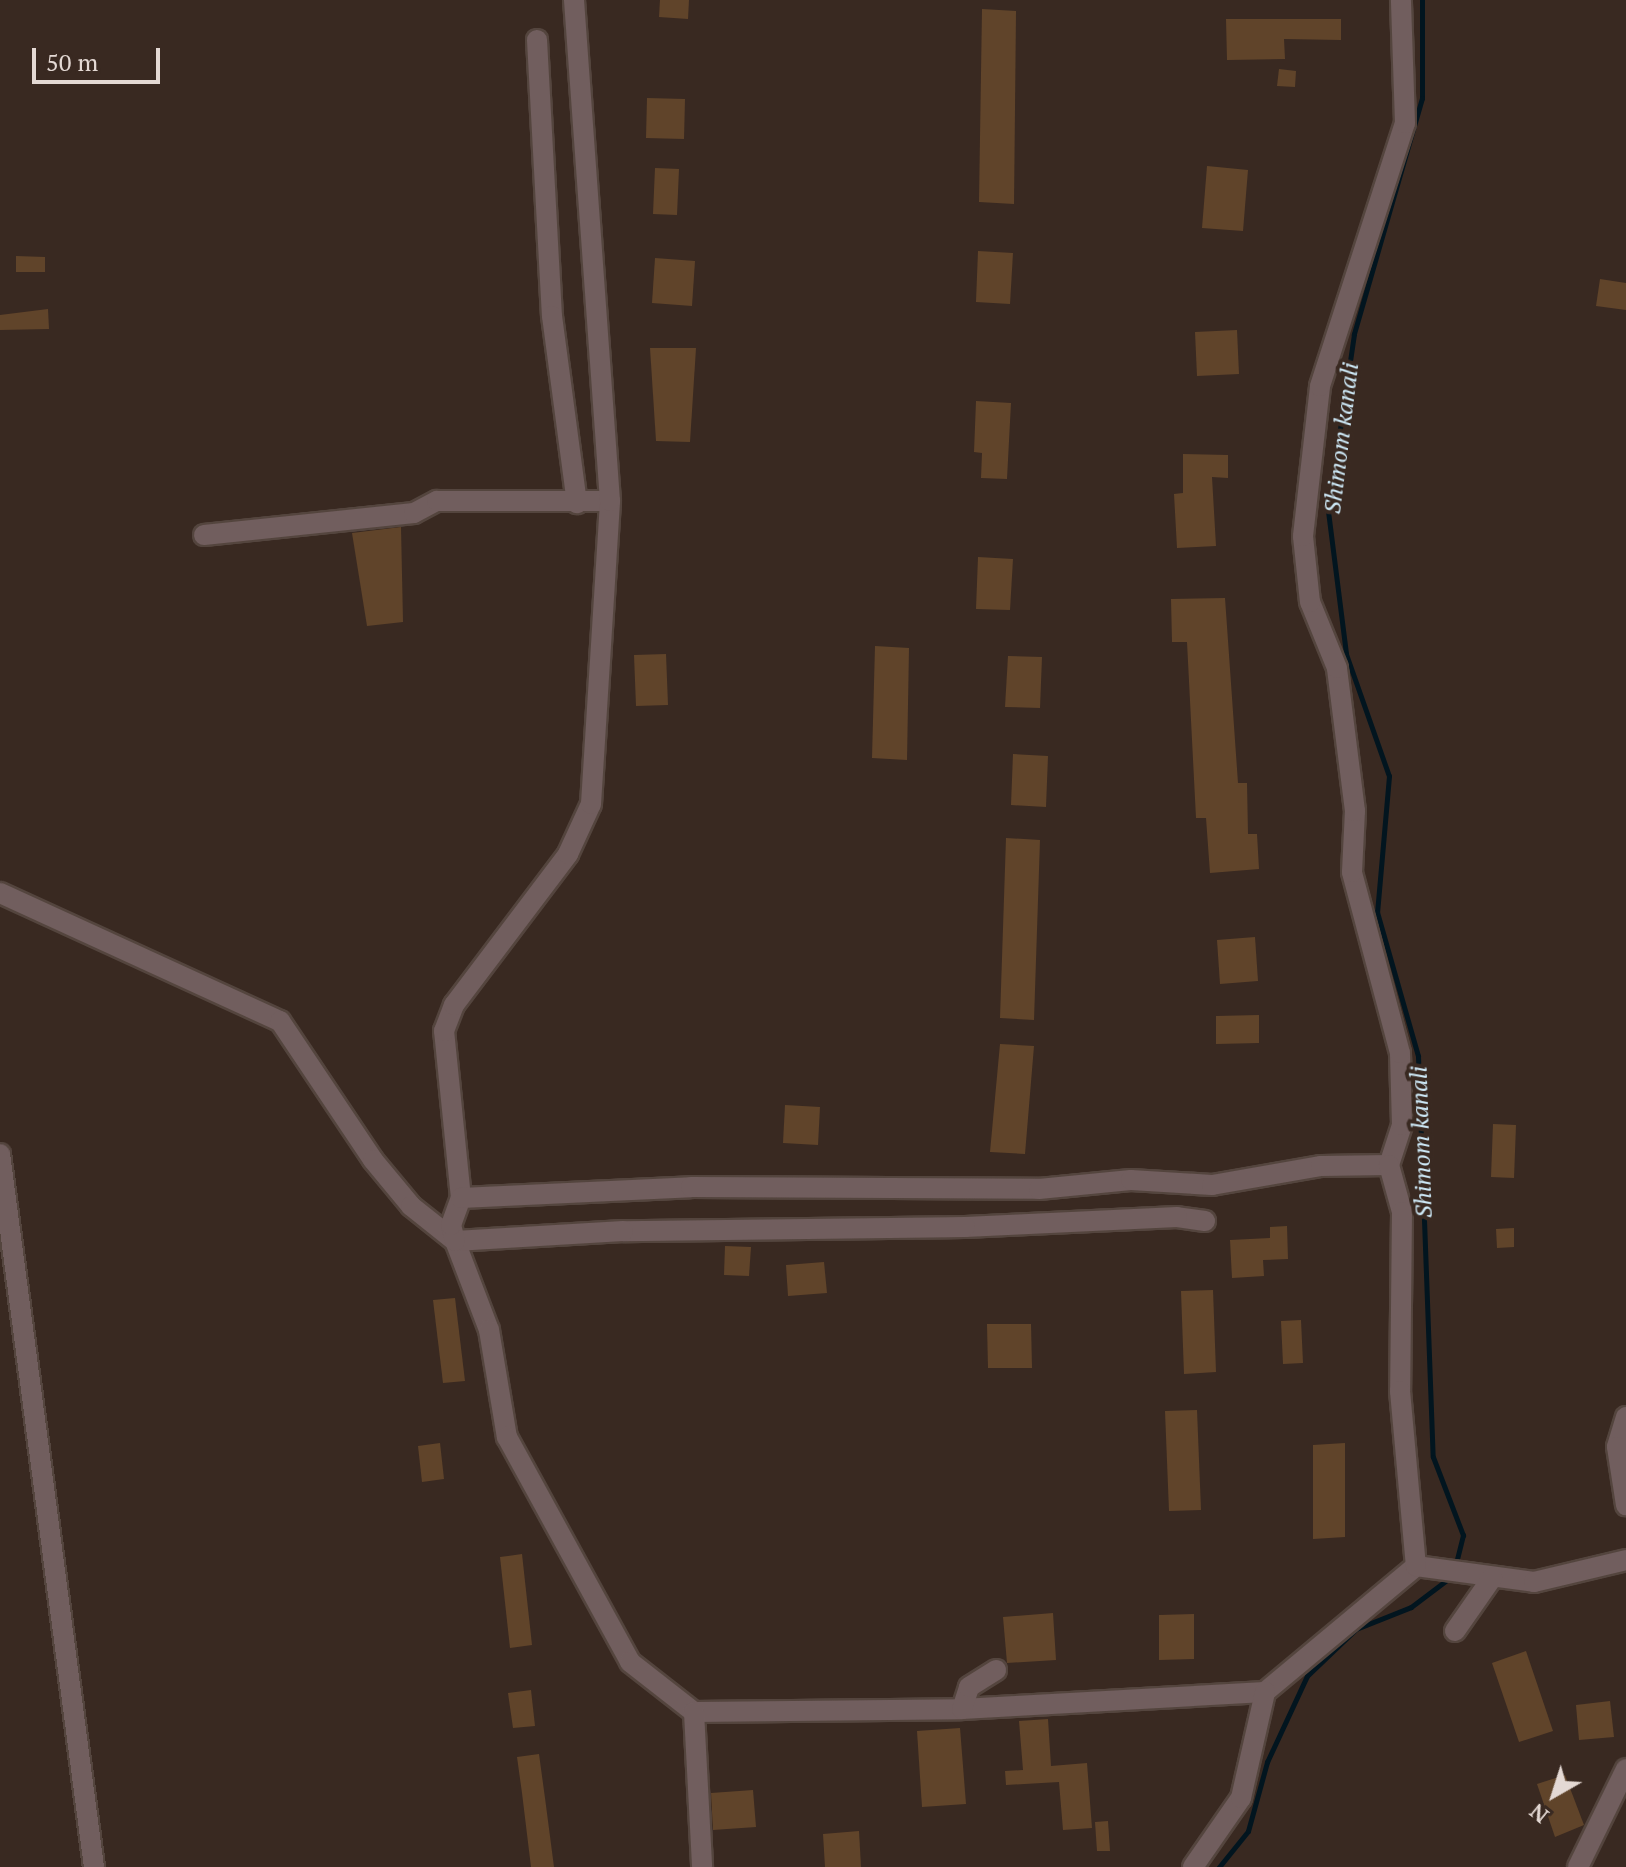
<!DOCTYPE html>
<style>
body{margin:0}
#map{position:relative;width:1626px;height:1867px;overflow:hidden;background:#392921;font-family:"PT Serif",serif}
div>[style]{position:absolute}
.stream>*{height:5px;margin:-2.5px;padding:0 2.5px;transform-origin:2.5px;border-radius:2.5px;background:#02151f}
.building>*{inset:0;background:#60442a}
.roads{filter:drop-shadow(2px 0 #54453e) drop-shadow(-2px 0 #54453e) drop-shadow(0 2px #54453e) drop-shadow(0 -2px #54453e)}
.minor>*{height:20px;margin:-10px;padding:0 10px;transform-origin:10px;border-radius:10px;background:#715e5e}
span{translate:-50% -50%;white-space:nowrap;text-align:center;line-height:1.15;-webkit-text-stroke:8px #392921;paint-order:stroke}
.water-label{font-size:24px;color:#cee9f7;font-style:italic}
.north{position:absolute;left:1514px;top:1755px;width:80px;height:80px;-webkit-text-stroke:6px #392921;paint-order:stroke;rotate:219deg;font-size:22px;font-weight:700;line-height:32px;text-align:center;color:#e4d9d4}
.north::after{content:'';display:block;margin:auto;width:28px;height:36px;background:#e4d9d4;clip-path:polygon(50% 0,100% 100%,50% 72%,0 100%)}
.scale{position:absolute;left:32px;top:48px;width:128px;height:36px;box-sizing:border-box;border:4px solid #e4d9d4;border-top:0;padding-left:10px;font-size:24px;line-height:28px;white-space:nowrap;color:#e4d9d4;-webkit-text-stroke:6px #392921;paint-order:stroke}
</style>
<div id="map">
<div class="stream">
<div style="left:1422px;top:0;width:98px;rotate:90deg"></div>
<div style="left:1422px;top:98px;width:246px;rotate:106.1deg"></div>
<div style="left:1354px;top:334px;width:179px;rotate:98.4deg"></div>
<div style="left:1328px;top:511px;width:144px;rotate:82.8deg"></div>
<div style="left:1346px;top:654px;width:129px;rotate:70.6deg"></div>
<div style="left:1389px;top:776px;width:137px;rotate:95deg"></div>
<div style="left:1377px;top:912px;width:150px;rotate:74.1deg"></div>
<div style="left:1418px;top:1056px;width:401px;rotate:87.9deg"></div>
<div style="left:1433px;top:1457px;width:84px;rotate:69deg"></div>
<div style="left:1463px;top:1535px;width:32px;rotate:104deg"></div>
<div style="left:1219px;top:1867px;width:46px;rotate:-51.1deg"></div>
<div style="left:1248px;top:1831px;width:72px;rotate:-74.6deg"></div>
<div style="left:1267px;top:1762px;width:95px;rotate:-65.1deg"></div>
<div style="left:1307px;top:1676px;width:68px;rotate:-43.8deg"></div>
<div style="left:1356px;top:1629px;width:59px;rotate:-21.8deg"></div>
<div style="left:1411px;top:1607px;width:51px;rotate:-37.1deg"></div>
</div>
<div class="building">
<div style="clip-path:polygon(660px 0,689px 0,688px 19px,659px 17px)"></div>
<div style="clip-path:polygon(982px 9px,1016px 11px,1014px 204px,979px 202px)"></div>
<div style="clip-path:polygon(1226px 19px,1341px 19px,1341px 40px,1284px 39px,1285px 59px,1227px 60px)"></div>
<div style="clip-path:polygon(1279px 69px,1296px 71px,1295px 87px,1277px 86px)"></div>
<div style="clip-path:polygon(647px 98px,685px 99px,684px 139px,646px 138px)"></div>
<div style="clip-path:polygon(1207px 166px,1248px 170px,1243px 231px,1202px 228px)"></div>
<div style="clip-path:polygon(655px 168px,679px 169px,677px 215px,653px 214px)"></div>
<div style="clip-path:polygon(978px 251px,1013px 253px,1010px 304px,976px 302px)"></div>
<div style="clip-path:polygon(16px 256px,45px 257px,45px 272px,16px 272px)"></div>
<div style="clip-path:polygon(655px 258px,695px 261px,692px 306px,652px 303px)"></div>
<div style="clip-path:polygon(1600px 279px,1626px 283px,1626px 310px,1596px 306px)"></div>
<div style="clip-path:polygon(48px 309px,49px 329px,0 330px,0 315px)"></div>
<div style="clip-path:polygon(1237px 330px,1239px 374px,1197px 376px,1195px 332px)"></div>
<div style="clip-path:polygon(650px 348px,696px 348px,690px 442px,656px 441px)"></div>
<div style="clip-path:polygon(976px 401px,1011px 403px,1007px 479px,981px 478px,982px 453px,974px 452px)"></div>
<div style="clip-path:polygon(1183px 454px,1228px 455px,1228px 478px,1212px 477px,1216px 546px,1177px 548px,1174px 494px,1183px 493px)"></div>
<div style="clip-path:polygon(401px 527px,403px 622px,367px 626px,352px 533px)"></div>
<div style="clip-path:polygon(978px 557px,1013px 559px,1010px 610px,976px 609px)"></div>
<div style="clip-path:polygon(1225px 598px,1238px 783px,1247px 783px,1248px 834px,1257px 834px,1259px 869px,1210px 873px,1206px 818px,1196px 818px,1187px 642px,1172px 642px,1171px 599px)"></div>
<div style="clip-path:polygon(875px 646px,909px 648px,907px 760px,872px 758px)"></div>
<div style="clip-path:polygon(666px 654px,668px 705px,636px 706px,634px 655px)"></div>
<div style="clip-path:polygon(1008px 656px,1042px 657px,1040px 708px,1005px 707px)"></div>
<div style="clip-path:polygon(1013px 754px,1048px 756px,1046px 807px,1011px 805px)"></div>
<div style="clip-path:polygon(1006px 838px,1040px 840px,1034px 1020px,1000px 1018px)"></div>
<div style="clip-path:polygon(1255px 937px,1258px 981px,1220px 984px,1217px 940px)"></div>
<div style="clip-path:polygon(1259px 1015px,1259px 1043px,1216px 1044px,1216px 1016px)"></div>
<div style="clip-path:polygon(1000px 1044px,1034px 1046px,1025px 1154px,990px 1152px)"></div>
<div style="clip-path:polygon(785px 1105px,820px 1107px,818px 1145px,783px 1143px)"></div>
<div style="clip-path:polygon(1493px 1124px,1516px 1125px,1514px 1178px,1491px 1177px)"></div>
<div style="clip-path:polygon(1287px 1226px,1288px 1259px,1263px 1260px,1264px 1276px,1232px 1278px,1230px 1240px,1270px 1238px,1270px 1227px)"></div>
<div style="clip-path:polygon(1514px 1228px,1514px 1247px,1497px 1248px,1496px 1229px)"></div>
<div style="clip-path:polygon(725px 1246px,751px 1247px,749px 1276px,724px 1275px)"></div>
<div style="clip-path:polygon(824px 1262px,827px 1293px,788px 1296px,786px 1265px)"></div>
<div style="clip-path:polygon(1213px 1290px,1216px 1372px,1184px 1374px,1181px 1291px)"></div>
<div style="clip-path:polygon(455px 1298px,465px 1381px,443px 1383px,433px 1300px)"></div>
<div style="clip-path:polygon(1301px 1320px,1303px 1363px,1283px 1364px,1281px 1321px)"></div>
<div style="clip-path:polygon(987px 1324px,1031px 1324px,1032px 1368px,988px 1368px)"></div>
<div style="clip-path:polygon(1197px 1410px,1201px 1510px,1169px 1511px,1165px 1411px)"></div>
<div style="clip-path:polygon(440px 1443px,444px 1479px,422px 1482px,418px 1446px)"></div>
<div style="clip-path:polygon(1345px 1443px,1345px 1537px,1313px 1539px,1313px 1445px)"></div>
<div style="clip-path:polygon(522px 1554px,532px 1645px,510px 1648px,500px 1557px)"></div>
<div style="clip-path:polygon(1053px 1613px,1056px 1660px,1007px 1663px,1003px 1617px)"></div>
<div style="clip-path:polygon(1194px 1614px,1194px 1659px,1159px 1660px,1159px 1615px)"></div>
<div style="clip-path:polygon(1526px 1651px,1553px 1731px,1519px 1742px,1492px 1663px)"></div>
<div style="clip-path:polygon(531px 1690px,535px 1726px,513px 1728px,508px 1693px)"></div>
<div style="clip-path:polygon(1610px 1701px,1614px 1737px,1579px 1740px,1576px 1705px)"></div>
<div style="clip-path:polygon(1048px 1719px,1051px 1766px,1087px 1763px,1092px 1828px,1063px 1830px,1059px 1782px,1006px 1785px,1005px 1771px,1023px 1770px,1019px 1721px)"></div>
<div style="clip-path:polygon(960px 1728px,966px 1804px,922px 1807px,917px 1731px)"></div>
<div style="clip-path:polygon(539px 1754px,545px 1798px,554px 1867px,531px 1867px,522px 1793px,517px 1757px)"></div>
<div style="clip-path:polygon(1565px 1775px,1584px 1825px,1555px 1837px,1537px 1784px)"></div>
<div style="clip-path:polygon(753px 1790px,756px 1827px,713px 1830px,711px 1793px)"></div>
<div style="clip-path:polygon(1108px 1821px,1110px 1851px,1097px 1851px,1095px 1822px)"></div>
<div style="clip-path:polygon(859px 1831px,861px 1867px,825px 1867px,823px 1834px)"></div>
</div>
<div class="roads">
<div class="minor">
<div style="left:537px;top:40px;width:276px;rotate:86.9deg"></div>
<div style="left:552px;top:316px;width:189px;rotate:82.4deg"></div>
<div style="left:204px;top:535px;width:211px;rotate:-6deg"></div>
<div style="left:414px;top:513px;width:26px;rotate:-28deg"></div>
<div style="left:437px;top:501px;width:173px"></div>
<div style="left:0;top:893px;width:308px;rotate:24.6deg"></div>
<div style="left:280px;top:1021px;width:167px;rotate:56.2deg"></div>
<div style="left:373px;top:1160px;width:60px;rotate:50.4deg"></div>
<div style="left:411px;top:1206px;width:56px;rotate:38.5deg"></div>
<div style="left:455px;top:1241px;width:95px;rotate:69.1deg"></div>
<div style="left:489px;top:1330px;width:109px;rotate:80.5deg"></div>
<div style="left:507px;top:1437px;width:256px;rotate:61.3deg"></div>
<div style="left:630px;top:1662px;width:81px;rotate:38deg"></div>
<div style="left:694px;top:1712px;width:268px;rotate:-0.6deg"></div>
<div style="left:962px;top:1709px;width:303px;rotate:-3.2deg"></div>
<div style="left:1265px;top:1692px;width:197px;rotate:-39.8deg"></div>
<div style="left:1416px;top:1566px;width:119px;rotate:7.7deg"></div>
<div style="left:1534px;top:1582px;width:95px;rotate:-13.4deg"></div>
<div style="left:0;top:1154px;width:719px;rotate:82.49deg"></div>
<div style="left:1389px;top:1165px;width:42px;rotate:-72deg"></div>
<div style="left:1402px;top:1125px;width:72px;rotate:-91.6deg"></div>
<div style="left:1400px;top:1053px;width:187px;rotate:-104.9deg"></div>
<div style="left:1352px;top:872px;width:61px;rotate:-87.2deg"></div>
<div style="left:1355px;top:811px;width:144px;rotate:-97.2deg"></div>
<div style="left:1337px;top:668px;width:71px;rotate:-112.2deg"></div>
<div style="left:1310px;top:602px;width:66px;rotate:-96.1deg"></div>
<div style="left:1303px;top:536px;width:151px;rotate:-83.5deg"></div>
<div style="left:1320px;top:386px;width:276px;rotate:-72.1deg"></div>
<div style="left:1405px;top:123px;width:123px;rotate:-91.9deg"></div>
<div style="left:461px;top:1198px;width:168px;rotate:-95.8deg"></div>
<div style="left:444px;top:1031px;width:28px;rotate:-69deg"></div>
<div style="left:454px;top:1005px;width:189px;rotate:-52.9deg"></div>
<div style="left:568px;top:854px;width:55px;rotate:-65.3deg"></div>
<div style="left:591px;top:804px;width:304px;rotate:-86.4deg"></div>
<div style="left:610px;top:501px;width:502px;rotate:-94.11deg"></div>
<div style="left:1205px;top:1221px;width:28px;rotate:-172deg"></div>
<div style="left:1177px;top:1217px;width:212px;rotate:177.3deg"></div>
<div style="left:965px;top:1227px;width:342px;rotate:179.3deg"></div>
<div style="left:623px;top:1231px;width:168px;rotate:176.6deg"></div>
<div style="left:455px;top:1241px;width:16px;rotate:-104deg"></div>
<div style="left:451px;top:1225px;width:29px;rotate:-70deg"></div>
<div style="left:461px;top:1198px;width:230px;rotate:-2.7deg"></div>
<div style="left:691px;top:1187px;width:348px;rotate:0.3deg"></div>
<div style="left:1039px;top:1189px;width:92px;rotate:-5.6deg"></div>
<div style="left:1131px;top:1180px;width:81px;rotate:3.5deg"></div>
<div style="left:1212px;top:1185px;width:111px;rotate:-9.9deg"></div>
<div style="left:1321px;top:1166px;width:68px;rotate:-0.8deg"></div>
<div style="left:1389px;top:1165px;width:49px;rotate:74.5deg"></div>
<div style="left:1402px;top:1212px;width:179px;rotate:90.6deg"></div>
<div style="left:1400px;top:1391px;width:176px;rotate:84.8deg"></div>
<div style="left:1626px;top:1417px;width:31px;rotate:107deg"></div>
<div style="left:1617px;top:1447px;width:59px;rotate:81.2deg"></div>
<div style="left:1455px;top:1631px;width:65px;rotate:-55.1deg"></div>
<div style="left:962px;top:1709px;width:23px;rotate:-72deg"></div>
<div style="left:969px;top:1687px;width:32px;rotate:-32deg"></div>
<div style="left:694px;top:1712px;width:155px;rotate:87deg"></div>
<div style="left:1193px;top:1867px;width:84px;rotate:-55.2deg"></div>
<div style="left:1241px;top:1798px;width:109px;rotate:-77.2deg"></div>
<div style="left:1578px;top:1867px;width:109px;rotate:-63.9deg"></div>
</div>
</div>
<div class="water-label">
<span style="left:1341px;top:438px;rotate:-83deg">Shimom kanali</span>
<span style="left:1421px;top:1142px;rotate:-92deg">Shimom kanali</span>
</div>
<div class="north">N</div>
<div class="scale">50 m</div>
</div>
